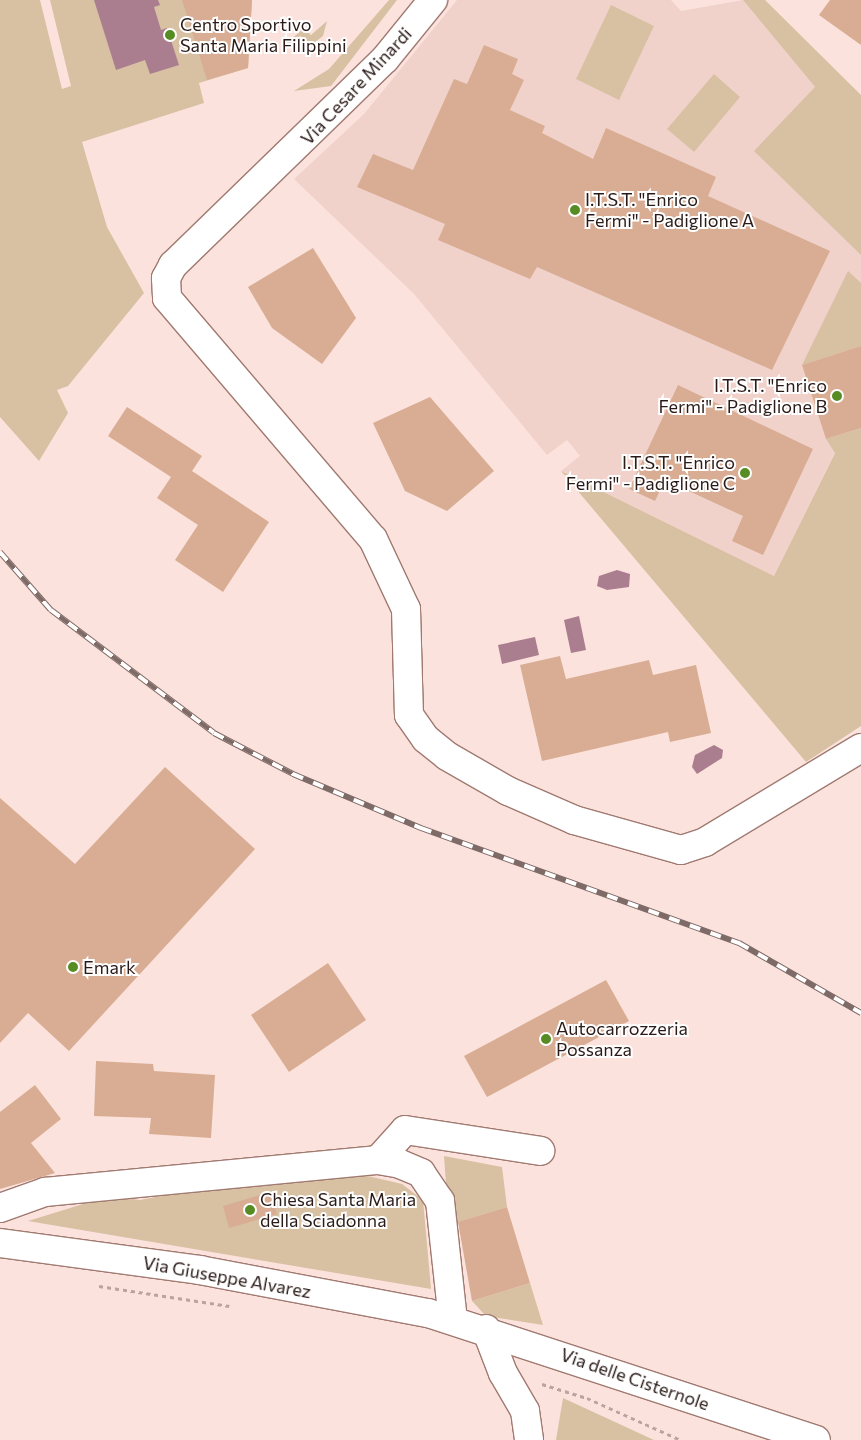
<!DOCTYPE html>
<style>
body{margin:0}
#map{position:relative;width:861px;height:1440px;overflow:hidden;background:#fce2dc;font-family:Commissioner,sans-serif}
div>[style]{position:absolute}
.built>*{inset:0;background:#f1d2cb}
.green>*{inset:0;background:#d8c0a2}
.water>*{inset:0;background:#aa7d8f}
.building>*{inset:0;background:#d8ad93}
.path>*{height:3px;margin-top:-1.5px;transform-origin:0;background:repeating-linear-gradient(90deg,#baa49f 0 4px,transparent 0 8px)}
.roads{filter:drop-shadow(1px 0 #a07a71) drop-shadow(-1px 0 #a07a71) drop-shadow(0 1px #a07a71) drop-shadow(0 -1px #a07a71)}
.minor>*{height:28px;margin:-14px;padding:0 14px;transform-origin:14px;border-radius:14px;background:#fff}
.rail>*{height:5.5px;margin-top:-2.75px;transform-origin:0;background:repeating-linear-gradient(90deg,#fff 0 11px,#7e6a66 0 22px);box-sizing:border-box;border-block:1px solid #7e6a66}
.dots>*{width:14px;height:14px;translate:-50% -50%;box-sizing:border-box;border:2px solid #fff;border-radius:50%}
span{translate:-50% -50%;white-space:nowrap;text-align:center;line-height:1.15;-webkit-text-stroke:4px #fff;paint-order:stroke}
.poi-label{font-size:18px;color:#2a1b18}
.left{translate:0 -50%;text-align:left}
.right{translate:-100% -50%;text-align:right}
.street-label{font-size:18px;color:#2a1b18}
</style>
<div id="map">
<div class="built">
<div style="clip-path:polygon(457px 0,671px 0,681px 11px,743px 0,815px 87px,861px 132px,861px 428px,826px 439px,835px 452px,774px 576px,561px 471px,580px 456px,567px 440px,547px 455px,414px 294px,294px 179px,364px 114px)"></div>
</div>
<div class="green">
<div style="clip-path:polygon(0 0,40px 0,62px 89px,71px 86px,50px 0,252px 0,248px 68px,199px 83px,204px 103px,82px 142px,107px 227px,144px 293px,68px 386px,57px 390px,68px 413px,39px 461px,0 417px)"></div>
<div style="clip-path:polygon(389px 0,397px 0,331px 86px,294px 91px,329px 69px)"></div>
<div style="clip-path:polygon(743px 0,765px 0,861px 95px,861px 255px,754px 151px,815px 87px)"></div>
<div style="clip-path:polygon(611px 5px,654px 26px,619px 100px,576px 79px)"></div>
<div style="clip-path:polygon(327px 21px,323px 36px,310px 46px,287px 43px,304px 28px,311px 35px)"></div>
<div style="clip-path:polygon(714px 74px,740px 97px,694px 152px,667px 129px)"></div>
<div style="clip-path:polygon(848px 271px,861px 283px,861px 346px,802px 365px)"></div>
<div style="clip-path:polygon(861px 428px,861px 726px,806px 762px,561px 471px,774px 576px,835px 453px,826px 439px)"></div>
<div style="clip-path:polygon(444px 1156px,502px 1167px,507px 1207px,449px 1225px)"></div>
<div style="clip-path:polygon(368px 1176px,402px 1184px,423px 1200px,431px 1289px,28px 1221px,109px 1196px,140px 1200px,192px 1190px)"></div>
<div style="clip-path:polygon(530px 1283px,543px 1325px,486px 1316px,472px 1301px)"></div>
<div style="clip-path:polygon(563px 1398px,654px 1440px,556px 1440px)"></div>
</div>
<div class="water">
<div style="clip-path:polygon(94px 0,158px 0,160px 5px,154px 7px,161px 30px,167px 28px,179px 65px,150px 74px,145px 60px,116px 70px)"></div>
<div style="clip-path:polygon(617px 570px,630px 574px,629px 587px,607px 590px,597px 586px,599px 576px)"></div>
<div style="clip-path:polygon(579px 616px,586px 650px,571px 653px,564px 620px)"></div>
<div style="clip-path:polygon(535px 637px,539px 655px,502px 664px,498px 645px)"></div>
<div style="clip-path:polygon(714px 745px,723px 750px,722px 758px,697px 774px,692px 767px,695px 755px)"></div>
</div>
<div class="building">
<div style="clip-path:polygon(182px 0,252px 0,248px 68px,207px 80px)"></div>
<div style="clip-path:polygon(830px 0,861px 0,861px 45px,819px 15px)"></div>
<div style="clip-path:polygon(484px 45px,518px 59px,512px 74px,524px 80px,510px 110px,545px 126px,542px 133px,593px 159px,606px 128px,716px 177px,708px 196px,830px 251px,772px 370px,537px 267px,530px 279px,438px 240px,445px 224px,357px 187px,373px 154px,413px 170px,454px 79px,467px 84px)"></div>
<div style="clip-path:polygon(313px 248px,356px 318px,322px 364px,272px 328px,248px 287px)"></div>
<div style="clip-path:polygon(861px 346px,861px 428px,826px 439px,802px 365px)"></div>
<div style="clip-path:polygon(678px 385px,813px 449px,763px 555px,732px 541px,743px 516px,665px 480px,655px 501px,629px 489px)"></div>
<div style="clip-path:polygon(430px 397px,494px 471px,447px 511px,405px 491px,373px 423px)"></div>
<div style="clip-path:polygon(127px 407px,202px 456px,192px 471px,269px 522px,223px 592px,175px 560px,198px 525px,157px 498px,171px 477px,108px 436px)"></div>
<div style="clip-path:polygon(560px 656px,566px 679px,649px 660px,653px 675px,696px 665px,711px 733px,670px 742px,668px 732px,542px 761px,520px 665px)"></div>
<div style="clip-path:polygon(165px 767px,255px 849px,69px 1051px,28px 1013px,0 1043px,0 798px,75px 864px)"></div>
<div style="clip-path:polygon(328px 963px,366px 1020px,289px 1072px,251px 1015px)"></div>
<div style="clip-path:polygon(606px 980px,629px 1021px,487px 1097px,464px 1056px)"></div>
<div style="clip-path:polygon(96px 1061px,153px 1064px,154px 1071px,215px 1075px,211px 1138px,149px 1134px,151px 1118px,94px 1116px)"></div>
<div style="clip-path:polygon(35px 1085px,61px 1119px,31px 1143px,55px 1173px,0 1189px,0 1112px)"></div>
<div style="clip-path:polygon(270px 1192px,277px 1214px,229px 1228px,223px 1206px)"></div>
<div style="clip-path:polygon(507px 1207px,530px 1283px,472px 1301px,458px 1222px)"></div>
</div>
<div class="path">
<div style="left:99px;top:1286px;width:132px;rotate:8.7deg"></div>
<div style="left:542px;top:1384px;width:47px;rotate:17.3deg"></div>
<div style="left:587px;top:1398px;width:103px;rotate:24.1deg"></div>
</div>
<div class="roads">
<div class="minor">
<div style="left:433px;top:0;width:76px;rotate:129.1deg"></div>
<div style="left:385px;top:59px;width:296px;rotate:135.8deg"></div>
<div style="left:173px;top:265px;width:15px;rotate:118deg"></div>
<div style="left:166px;top:278px;width:20px;rotate:87deg"></div>
<div style="left:167px;top:298px;width:317px;rotate:49.5deg"></div>
<div style="left:373px;top:539px;width:77px;rotate:64.8deg"></div>
<div style="left:406px;top:609px;width:106px;rotate:88.4deg"></div>
<div style="left:409px;top:715px;width:29px;rotate:55deg"></div>
<div style="left:426px;top:739px;width:27px;rotate:39deg"></div>
<div style="left:447px;top:756px;width:70px;rotate:29.8deg"></div>
<div style="left:508px;top:791px;width:72px;rotate:23.7deg"></div>
<div style="left:574px;top:820px;width:111px;rotate:15.7deg"></div>
<div style="left:681px;top:850px;width:25px;rotate:-18deg"></div>
<div style="left:705px;top:842px;width:182px;rotate:-31.1deg"></div>
<div style="left:378px;top:1160px;width:40px;rotate:-48deg"></div>
<div style="left:405px;top:1130px;width:137px;rotate:8.8deg"></div>
<div style="left:0;top:1208px;width:48px;rotate:-19.6deg"></div>
<div style="left:45px;top:1192px;width:335px;rotate:-5.5deg"></div>
<div style="left:378px;top:1160px;width:22px;rotate:10deg"></div>
<div style="left:400px;top:1164px;width:23px;rotate:23deg"></div>
<div style="left:421px;top:1173px;width:34px;rotate:56deg"></div>
<div style="left:440px;top:1201px;width:120px;rotate:83.8deg"></div>
<div style="left:0;top:1243px;width:202px;rotate:7.7deg"></div>
<div style="left:200px;top:1270px;width:232px;rotate:10.7deg"></div>
<div style="left:428px;top:1313px;width:408px;rotate:18.1deg"></div>
<div style="left:486px;top:1329px;width:47px;rotate:68.9deg"></div>
<div style="left:503px;top:1373px;width:44px;rotate:59.9deg"></div>
<div style="left:525px;top:1411px;width:29px;rotate:82deg"></div>
</div>
</div>
<div class="rail">
<div style="left:0;top:552px;width:77px;rotate:48.7deg"></div>
<div style="left:51px;top:610px;width:204px;rotate:37deg"></div>
<div style="left:214px;top:733px;width:89px;rotate:27.4deg"></div>
<div style="left:293px;top:774px;width:139px;rotate:22.9deg"></div>
<div style="left:421px;top:828px;width:338px;rotate:19.9deg"></div>
<div style="left:739px;top:943px;width:141px;rotate:29.8deg"></div>
</div>
<div class="dots">
<div style="left:170px;top:35px;background:#578b23"></div>
<div style="left:575px;top:210px;background:#578b23"></div>
<div style="left:837px;top:396px;background:#578b23"></div>
<div style="left:745px;top:473px;background:#578b23"></div>
<div style="left:73px;top:967px;background:#578b23"></div>
<div style="left:546px;top:1039px;background:#578b23"></div>
<div style="left:250px;top:1210px;background:#578b23"></div>
</div>
<div class="poi-label">
<span class="left" style="left:180px;top:35px">Centro Sportivo<br>Santa Maria Filippini</span>
<span class="left" style="left:585px;top:210px">I.T.S.T. "Enrico<br>Fermi" - Padiglione A</span>
<span class="right" style="left:827px;top:396px">I.T.S.T. "Enrico<br>Fermi" - Padiglione B</span>
<span class="right" style="left:735px;top:473px">I.T.S.T. "Enrico<br>Fermi" - Padiglione C</span>
<span class="left" style="left:83px;top:967px">Emark</span>
<span class="left" style="left:556px;top:1039px">Autocarrozzeria<br>Possanza</span>
<span class="left" style="left:260px;top:1210px">Chiesa Santa Maria<br>della Sciadonna</span>
</div>
<div class="street-label">
<span style="left:356px;top:86px;rotate:-47deg">Via Cesare Minardi</span>
<span style="left:227px;top:1277px;rotate:10deg">Via Giuseppe Alvarez</span>
<span style="left:635px;top:1379px;rotate:19deg">Via delle Cisternole</span>
</div>
</div>
